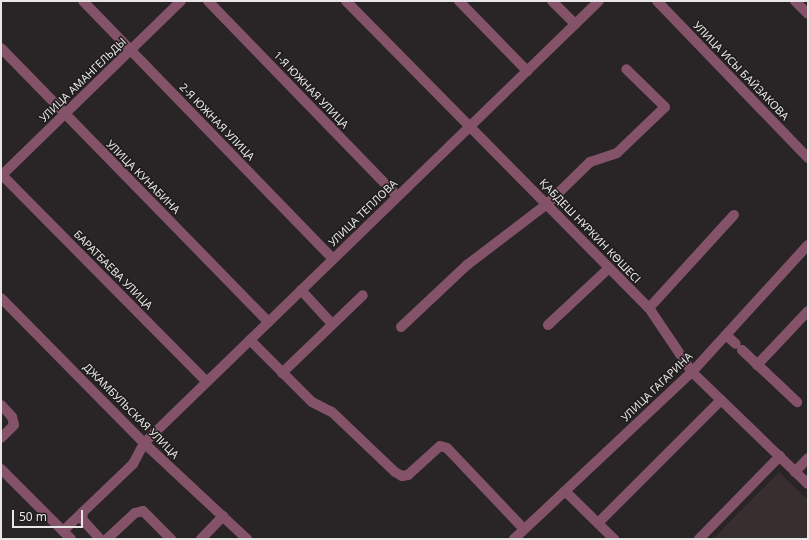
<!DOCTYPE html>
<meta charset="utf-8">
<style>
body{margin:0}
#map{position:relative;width:809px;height:540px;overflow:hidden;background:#292526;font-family:"Noto Sans",sans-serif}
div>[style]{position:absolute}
.built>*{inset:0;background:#382e2f}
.minor>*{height:10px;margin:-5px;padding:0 5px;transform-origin:5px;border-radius:5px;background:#855369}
span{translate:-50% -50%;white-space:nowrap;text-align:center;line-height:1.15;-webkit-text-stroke:3px #1f1c1c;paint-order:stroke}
.street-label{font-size:11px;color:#e7e5e5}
.frame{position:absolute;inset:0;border:2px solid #e7e5e5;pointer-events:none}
.scale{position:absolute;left:12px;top:510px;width:71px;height:18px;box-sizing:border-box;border:2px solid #e7e5e5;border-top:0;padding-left:5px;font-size:12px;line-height:14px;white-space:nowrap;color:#e7e5e5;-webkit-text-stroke:3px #1f1c1c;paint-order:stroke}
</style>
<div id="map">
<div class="built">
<div style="clip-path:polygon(779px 472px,808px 500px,808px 539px,713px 539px)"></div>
</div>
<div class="minor">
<div style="left:83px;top:1px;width:359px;rotate:45.9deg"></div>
<div style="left:208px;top:1px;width:272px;rotate:45.9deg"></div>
<div style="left:346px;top:1px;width:431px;rotate:45.4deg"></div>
<div style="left:649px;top:308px;width:77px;rotate:56.1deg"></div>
<div style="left:692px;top:372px;width:161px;rotate:44deg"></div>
<div style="left:459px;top:1px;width:98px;rotate:45.8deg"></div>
<div style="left:552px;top:1px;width:33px;rotate:45deg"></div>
<div style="left:657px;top:1px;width:218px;rotate:46.1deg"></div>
<div style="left:795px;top:1px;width:18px;rotate:45deg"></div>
<div style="left:1px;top:48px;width:383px;rotate:45.7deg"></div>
<div style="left:2px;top:175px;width:291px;rotate:45.3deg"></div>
<div style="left:1px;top:176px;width:251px;rotate:-44.2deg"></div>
<div style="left:301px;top:290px;width:46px;rotate:47.6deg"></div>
<div style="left:1px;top:298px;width:204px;rotate:45.4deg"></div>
<div style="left:144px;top:443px;width:141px;rotate:43deg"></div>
<div style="left:649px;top:308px;width:126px;rotate:-47.6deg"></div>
<div style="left:548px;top:325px;width:83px;rotate:-43.1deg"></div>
<div style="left:401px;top:327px;width:91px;rotate:-43.2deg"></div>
<div style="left:467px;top:265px;width:101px;rotate:-37.3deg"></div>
<div style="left:547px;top:204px;width:60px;rotate:-44.3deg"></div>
<div style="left:590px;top:162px;width:28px;rotate:-18deg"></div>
<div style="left:617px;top:153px;width:66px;rotate:-43.8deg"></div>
<div style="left:665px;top:107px;width:54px;rotate:-135.7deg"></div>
<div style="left:726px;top:335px;width:13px;rotate:42deg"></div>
<div style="left:250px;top:340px;width:88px;rotate:45deg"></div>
<div style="left:312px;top:402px;width:22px;rotate:27deg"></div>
<div style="left:332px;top:412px;width:87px;rotate:43.6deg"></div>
<div style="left:395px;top:472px;width:8px;rotate:30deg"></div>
<div style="left:402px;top:476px;width:6px;rotate:-9deg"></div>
<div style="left:408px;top:475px;width:43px;rotate:-42.2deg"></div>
<div style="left:440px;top:446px;width:7px;rotate:16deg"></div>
<div style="left:447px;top:448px;width:112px;rotate:46.5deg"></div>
<div style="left:742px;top:350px;width:76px;rotate:43.4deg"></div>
<div style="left:757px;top:365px;width:74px;rotate:-46.6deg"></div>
<div style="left:282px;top:373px;width:112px;rotate:-43.9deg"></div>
<div style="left:1px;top:405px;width:16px;rotate:47deg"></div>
<div style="left:12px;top:417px;width:8px;rotate:76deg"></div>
<div style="left:14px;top:425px;width:18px;rotate:135deg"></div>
<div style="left:1px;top:469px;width:99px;rotate:45deg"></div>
<div style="left:795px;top:472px;width:19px;rotate:-47deg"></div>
<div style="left:565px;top:491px;width:69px;rotate:44.4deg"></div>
<div style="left:83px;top:512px;width:7px;rotate:98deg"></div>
<div style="left:82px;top:519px;width:27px;rotate:48deg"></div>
<div style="left:598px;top:523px;width:174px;rotate:-45deg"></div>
<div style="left:63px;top:531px;width:97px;rotate:-43.7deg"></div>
<div style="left:133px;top:464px;width:24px;rotate:-62deg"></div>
<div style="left:144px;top:443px;width:634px;rotate:-44.17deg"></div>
<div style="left:107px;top:539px;width:38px;rotate:-43deg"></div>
<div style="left:135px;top:513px;width:8px;rotate:-14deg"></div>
<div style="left:143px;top:511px;width:40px;rotate:45deg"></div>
<div style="left:201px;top:539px;width:32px;rotate:-46deg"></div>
<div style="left:514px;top:539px;width:244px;rotate:-43.2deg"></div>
<div style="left:692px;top:372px;width:172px;rotate:-47.6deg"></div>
<div style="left:699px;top:539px;width:116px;rotate:-45.7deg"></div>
</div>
<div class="street-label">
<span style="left:741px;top:71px;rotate:46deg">УЛИЦА ИСЫ БАЙЗАКОВА</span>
<span style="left:83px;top:80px;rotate:-44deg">УЛИЦА АМАНГЕЛЬДЫ</span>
<span style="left:311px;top:90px;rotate:46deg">1-Я ЮЖНАЯ УЛИЦА</span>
<span style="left:217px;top:122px;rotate:46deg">2-Я ЮЖНАЯ УЛИЦА</span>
<span style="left:143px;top:177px;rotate:45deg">УЛИЦА КУНАБИНА</span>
<span style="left:363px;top:213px;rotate:-44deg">УЛИЦА ТЕПЛОВА</span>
<span style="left:590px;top:231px;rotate:46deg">ҚАБДЕШ НҰРКИН КӨШЕСІ</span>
<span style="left:113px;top:270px;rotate:45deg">БАРАТБАЕВА УЛИЦА</span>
<span style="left:657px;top:387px;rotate:-44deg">УЛИЦА ГАГАРИНА</span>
<span style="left:131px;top:411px;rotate:45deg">ДЖАМБУЛЬСКАЯ УЛИЦА</span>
</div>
<div class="frame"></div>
<div class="scale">50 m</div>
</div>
